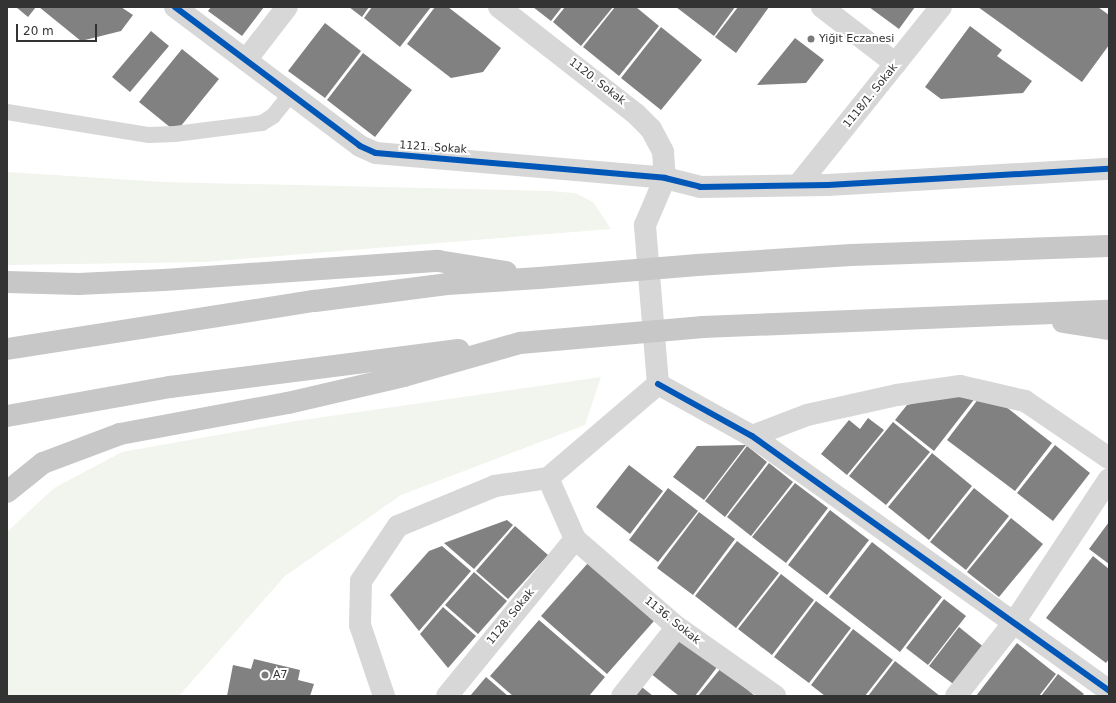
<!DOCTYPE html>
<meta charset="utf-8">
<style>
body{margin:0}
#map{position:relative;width:1116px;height:703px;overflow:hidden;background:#fff;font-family:"DejaVu Sans",sans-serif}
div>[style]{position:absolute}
.green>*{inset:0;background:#f1f5ed}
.building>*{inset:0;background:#818181}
.service>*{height:16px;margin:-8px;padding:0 8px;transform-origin:8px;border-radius:8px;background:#d7d7d7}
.minor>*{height:22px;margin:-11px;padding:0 11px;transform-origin:11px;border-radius:11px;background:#d7d7d7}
.tertiary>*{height:22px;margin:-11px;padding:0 11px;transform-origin:11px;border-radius:11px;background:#d7d7d7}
.trunk>*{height:22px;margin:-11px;padding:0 11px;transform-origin:11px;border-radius:11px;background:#c7c7c7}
.trunk-bridge>*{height:22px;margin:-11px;padding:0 11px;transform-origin:11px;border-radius:11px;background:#c7c7c7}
.cycleway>*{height:6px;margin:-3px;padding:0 3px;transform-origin:3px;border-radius:3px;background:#0057b8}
.dots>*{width:11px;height:11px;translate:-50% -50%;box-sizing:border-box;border:2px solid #fff;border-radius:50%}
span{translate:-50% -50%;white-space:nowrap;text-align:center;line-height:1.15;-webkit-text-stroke:4px #fff;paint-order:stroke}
.poi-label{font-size:11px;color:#333}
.left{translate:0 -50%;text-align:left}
.street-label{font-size:11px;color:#333}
.frame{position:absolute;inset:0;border:8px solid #333;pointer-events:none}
.scale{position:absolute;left:16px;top:24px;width:81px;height:18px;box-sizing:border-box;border:2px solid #333;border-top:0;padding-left:5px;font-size:12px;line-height:14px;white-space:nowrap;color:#333;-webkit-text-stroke:3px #fff;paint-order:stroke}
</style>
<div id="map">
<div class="green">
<div style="clip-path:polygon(7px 172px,163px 182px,549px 191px,575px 193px,593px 202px,611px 229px,204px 262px,7px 265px)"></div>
<div style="clip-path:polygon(601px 377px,585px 425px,401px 495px,285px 576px,179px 696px,7px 696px,7px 532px,54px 488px,122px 452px,296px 421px)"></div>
</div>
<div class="building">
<div style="clip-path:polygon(16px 7px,36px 7px,28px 17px)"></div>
<div style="clip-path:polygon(39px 7px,121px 7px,133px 15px,121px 31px,81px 41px)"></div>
<div style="clip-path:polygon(211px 7px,264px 7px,242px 36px,208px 11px)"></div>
<div style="clip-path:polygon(349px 7px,369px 7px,362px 17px)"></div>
<div style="clip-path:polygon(372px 7px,431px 7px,400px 47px,364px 18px)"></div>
<div style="clip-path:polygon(435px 7px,448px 7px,501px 48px,483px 72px,451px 78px,407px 44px)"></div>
<div style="clip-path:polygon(533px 7px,562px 7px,551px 21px)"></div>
<div style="clip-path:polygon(565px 7px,613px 7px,581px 46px,553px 22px)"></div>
<div style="clip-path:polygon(615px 7px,636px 7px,659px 26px,619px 76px,583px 47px)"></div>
<div style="clip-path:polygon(676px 7px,735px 7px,714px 36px)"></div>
<div style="clip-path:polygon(738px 7px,769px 7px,736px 53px,715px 37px)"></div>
<div style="clip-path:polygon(869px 7px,915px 7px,899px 29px)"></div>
<div style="clip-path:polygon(978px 7px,1098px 7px,1109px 15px,1109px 45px,1082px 82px)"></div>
<div style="clip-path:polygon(325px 23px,361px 51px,325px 98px,288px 71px)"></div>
<div style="clip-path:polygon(970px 26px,1002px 50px,997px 56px,1032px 81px,1023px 93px,941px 99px,925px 87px)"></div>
<div style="clip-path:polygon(661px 27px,702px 60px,661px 110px,621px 78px)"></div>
<div style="clip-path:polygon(151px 31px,169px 46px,130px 92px,112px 77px)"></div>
<div style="clip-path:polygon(795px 38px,824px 60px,806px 83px,757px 85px)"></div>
<div style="clip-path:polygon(182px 49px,219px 79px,176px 132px,139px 102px)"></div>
<div style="clip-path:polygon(363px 53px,412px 90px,375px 137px,327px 100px)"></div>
<div style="clip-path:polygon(956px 393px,976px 397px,934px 451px,895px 420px,907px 405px)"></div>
<div style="clip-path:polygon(979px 398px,1001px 403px,1052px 443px,1015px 491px,947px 440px)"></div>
<div style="clip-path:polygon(868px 418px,884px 430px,847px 475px,821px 454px,849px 420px,860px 429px)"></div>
<div style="clip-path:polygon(893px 422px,930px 452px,886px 505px,849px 476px)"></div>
<div style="clip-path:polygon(746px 445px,704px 500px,673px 477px,697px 446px)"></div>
<div style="clip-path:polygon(1055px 445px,1090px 473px,1053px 521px,1017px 493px)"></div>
<div style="clip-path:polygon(747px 446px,767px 462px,725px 517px,705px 501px)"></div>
<div style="clip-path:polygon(932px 453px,972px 486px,929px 540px,888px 507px)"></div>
<div style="clip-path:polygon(769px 463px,793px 482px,751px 536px,727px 517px)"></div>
<div style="clip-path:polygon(629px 465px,663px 491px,630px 534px,596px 507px)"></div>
<div style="clip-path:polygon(795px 483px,828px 508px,786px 563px,752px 537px)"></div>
<div style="clip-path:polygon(668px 488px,698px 511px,658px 562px,629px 540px)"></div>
<div style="clip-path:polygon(974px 488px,1009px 516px,966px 570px,930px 542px)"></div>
<div style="clip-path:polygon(830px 510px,869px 540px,827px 595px,788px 565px)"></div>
<div style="clip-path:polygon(699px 512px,735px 539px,693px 595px,657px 568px)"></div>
<div style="clip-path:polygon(1011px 518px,1043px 544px,999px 597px,967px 572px)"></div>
<div style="clip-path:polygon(507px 520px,513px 525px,474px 569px,444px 543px)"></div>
<div style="clip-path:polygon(1109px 522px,1109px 564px,1089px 549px)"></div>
<div style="clip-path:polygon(515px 526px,548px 555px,508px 599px,476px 571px)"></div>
<div style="clip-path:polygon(737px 541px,779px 573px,736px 628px,695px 596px)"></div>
<div style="clip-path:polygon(872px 542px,942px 597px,900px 652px,829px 597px)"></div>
<div style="clip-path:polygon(442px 546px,471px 571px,419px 631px,390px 595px,429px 551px)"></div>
<div style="clip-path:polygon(1093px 556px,1109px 569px,1109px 659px,1106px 663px,1046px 618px)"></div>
<div style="clip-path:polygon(588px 563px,654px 621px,607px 674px,541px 616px)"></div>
<div style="clip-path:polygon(474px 572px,507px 601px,478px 634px,445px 605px)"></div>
<div style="clip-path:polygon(781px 574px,814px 600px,772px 655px,738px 629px)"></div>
<div style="clip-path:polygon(944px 599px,966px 616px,928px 665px,906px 648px)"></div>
<div style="clip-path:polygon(816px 601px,851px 628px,809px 683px,774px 657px)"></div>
<div style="clip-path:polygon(443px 607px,476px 636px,448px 668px,420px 634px)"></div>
<div style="clip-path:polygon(539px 620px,605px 677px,589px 696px,513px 696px,490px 676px)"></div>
<div style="clip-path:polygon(959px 627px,985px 648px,956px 686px,929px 666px)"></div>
<div style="clip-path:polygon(853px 629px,893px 660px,865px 696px,825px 696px,811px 685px)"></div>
<div style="clip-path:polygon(675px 632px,718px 666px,695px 696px,679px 696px,645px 669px)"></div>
<div style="clip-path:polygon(1017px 643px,1056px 674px,1039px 696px,976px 696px)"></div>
<div style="clip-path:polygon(254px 659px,300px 670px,298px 680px,314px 684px,310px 696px,227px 696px,233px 665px,251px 669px)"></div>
<div style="clip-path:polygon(895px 661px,940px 696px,868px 696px)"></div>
<div style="clip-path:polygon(721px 668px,755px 696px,698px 696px)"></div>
<div style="clip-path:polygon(1058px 674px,1084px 694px,1082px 696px,1041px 696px)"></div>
<div style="clip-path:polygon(486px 677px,508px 696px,470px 696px)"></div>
<div style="clip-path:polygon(638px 684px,653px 696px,629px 696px)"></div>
</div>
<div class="service">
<div style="left:7px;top:112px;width:144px;rotate:9.2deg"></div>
<div style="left:149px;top:135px;width:26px;rotate:-2deg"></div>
<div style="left:175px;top:134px;width:88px;rotate:-7.2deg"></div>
<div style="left:262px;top:123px;width:13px;rotate:-32deg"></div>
<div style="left:273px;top:116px;width:28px;rotate:-51deg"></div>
</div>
<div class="minor">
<div style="left:175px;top:7px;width:231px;rotate:36.9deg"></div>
<div style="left:360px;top:146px;width:17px;rotate:24deg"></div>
<div style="left:376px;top:153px;width:290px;rotate:4.9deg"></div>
<div style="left:665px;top:178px;width:36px;rotate:14deg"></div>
<div style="left:700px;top:187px;width:128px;rotate:-0.9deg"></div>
<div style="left:828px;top:185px;width:281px;rotate:-3.3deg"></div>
<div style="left:499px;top:7px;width:174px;rotate:38deg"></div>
<div style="left:636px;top:114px;width:21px;rotate:45deg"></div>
<div style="left:651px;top:129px;width:26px;rotate:62deg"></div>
<div style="left:663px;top:152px;width:26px;rotate:86deg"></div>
<div style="left:822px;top:7px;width:93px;rotate:37.6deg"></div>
<div style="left:246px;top:60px;width:67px;rotate:-52.3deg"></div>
<div style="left:799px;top:184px;width:227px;rotate:-51.3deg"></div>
<div style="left:658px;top:384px;width:107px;rotate:29deg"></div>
<div style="left:752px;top:436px;width:439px;rotate:35.5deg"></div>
<div style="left:752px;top:436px;width:59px;rotate:-20.9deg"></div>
<div style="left:807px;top:415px;width:92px;rotate:-12.5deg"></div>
<div style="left:897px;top:395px;width:64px;rotate:-8.1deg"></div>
<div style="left:960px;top:386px;width:67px;rotate:13deg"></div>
<div style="left:1025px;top:401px;width:102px;rotate:34.2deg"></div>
<div style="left:548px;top:478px;width:67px;rotate:66.1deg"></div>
<div style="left:575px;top:539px;width:135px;rotate:40.8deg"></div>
<div style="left:677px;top:627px;width:120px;rotate:35.1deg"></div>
<div style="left:447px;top:696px;width:203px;rotate:-50.8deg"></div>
<div style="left:622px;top:696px;width:88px;rotate:-51.4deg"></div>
<div style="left:956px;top:696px;width:95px;rotate:-51.8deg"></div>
<div style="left:1015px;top:621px;width:170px;rotate:-56.5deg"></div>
</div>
<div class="tertiary">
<div style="left:384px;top:696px;width:75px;rotate:-108.7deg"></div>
<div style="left:360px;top:625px;width:44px;rotate:-88.7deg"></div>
<div style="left:361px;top:581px;width:66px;rotate:-56.1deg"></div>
<div style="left:398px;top:526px;width:105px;rotate:-22.4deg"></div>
<div style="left:495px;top:486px;width:54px;rotate:-8.6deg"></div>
<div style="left:548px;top:478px;width:145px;rotate:-40.5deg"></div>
<div style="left:658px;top:384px;width:160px;rotate:-94.7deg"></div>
<div style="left:645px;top:225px;width:51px;rotate:-66.9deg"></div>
</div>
<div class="trunk">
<div style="left:697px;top:265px;width:154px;rotate:-3.7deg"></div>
<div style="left:851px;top:255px;width:258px;rotate:-2deg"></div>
<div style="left:7px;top:282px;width:71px;rotate:1.6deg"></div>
<div style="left:78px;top:284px;width:86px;rotate:-2.7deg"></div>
<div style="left:164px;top:280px;width:275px;rotate:-4deg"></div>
<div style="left:438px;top:261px;width:69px;rotate:9.2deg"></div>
<div style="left:1063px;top:322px;width:47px;rotate:8.7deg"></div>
<div style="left:703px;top:327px;width:406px;rotate:-2.3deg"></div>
<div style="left:7px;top:349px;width:312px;rotate:-8.9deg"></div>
<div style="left:315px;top:301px;width:133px;rotate:-7.3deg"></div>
<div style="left:447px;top:284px;width:92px;rotate:-3.7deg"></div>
<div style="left:7px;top:416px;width:166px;rotate:-10.1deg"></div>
<div style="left:170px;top:387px;width:291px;rotate:-7.3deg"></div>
<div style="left:7px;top:492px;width:46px;rotate:-38.9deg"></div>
<div style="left:43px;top:463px;width:82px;rotate:-20.6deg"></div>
<div style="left:120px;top:434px;width:171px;rotate:-10.5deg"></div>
<div style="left:288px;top:403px;width:119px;rotate:-13.1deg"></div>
<div style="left:404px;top:376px;width:121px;rotate:-15.9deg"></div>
</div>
<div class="trunk-bridge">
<div style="left:539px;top:278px;width:159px;rotate:-4.7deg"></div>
<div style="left:520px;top:343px;width:184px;rotate:-5deg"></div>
</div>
<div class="cycleway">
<div style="left:175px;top:7px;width:231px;rotate:36.9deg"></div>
<div style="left:360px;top:146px;width:17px;rotate:24deg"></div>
<div style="left:376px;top:153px;width:290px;rotate:4.9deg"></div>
<div style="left:665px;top:178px;width:36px;rotate:14deg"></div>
<div style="left:700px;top:187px;width:128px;rotate:-0.9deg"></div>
<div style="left:828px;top:185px;width:281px;rotate:-3.3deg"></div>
<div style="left:658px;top:384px;width:107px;rotate:29deg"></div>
<div style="left:752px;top:436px;width:439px;rotate:35.5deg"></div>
</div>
<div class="dots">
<div style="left:811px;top:39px;background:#7a7a7a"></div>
<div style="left:265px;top:675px;background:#7a7a7a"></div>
</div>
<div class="poi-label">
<span class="left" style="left:819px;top:39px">Yiğit Eczanesi</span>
<span class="left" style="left:273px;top:675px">A7</span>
</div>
<div class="street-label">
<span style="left:597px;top:82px;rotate:38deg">1120. Sokak</span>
<span style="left:871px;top:96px;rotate:-51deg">1118/1. Sokak</span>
<span style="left:433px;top:148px;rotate:4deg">1121. Sokak</span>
<span style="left:511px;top:617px;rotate:-51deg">1128. Sokak</span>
<span style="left:672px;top:621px;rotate:39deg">1136. Sokak</span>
</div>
<div class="frame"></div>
<div class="scale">20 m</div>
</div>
